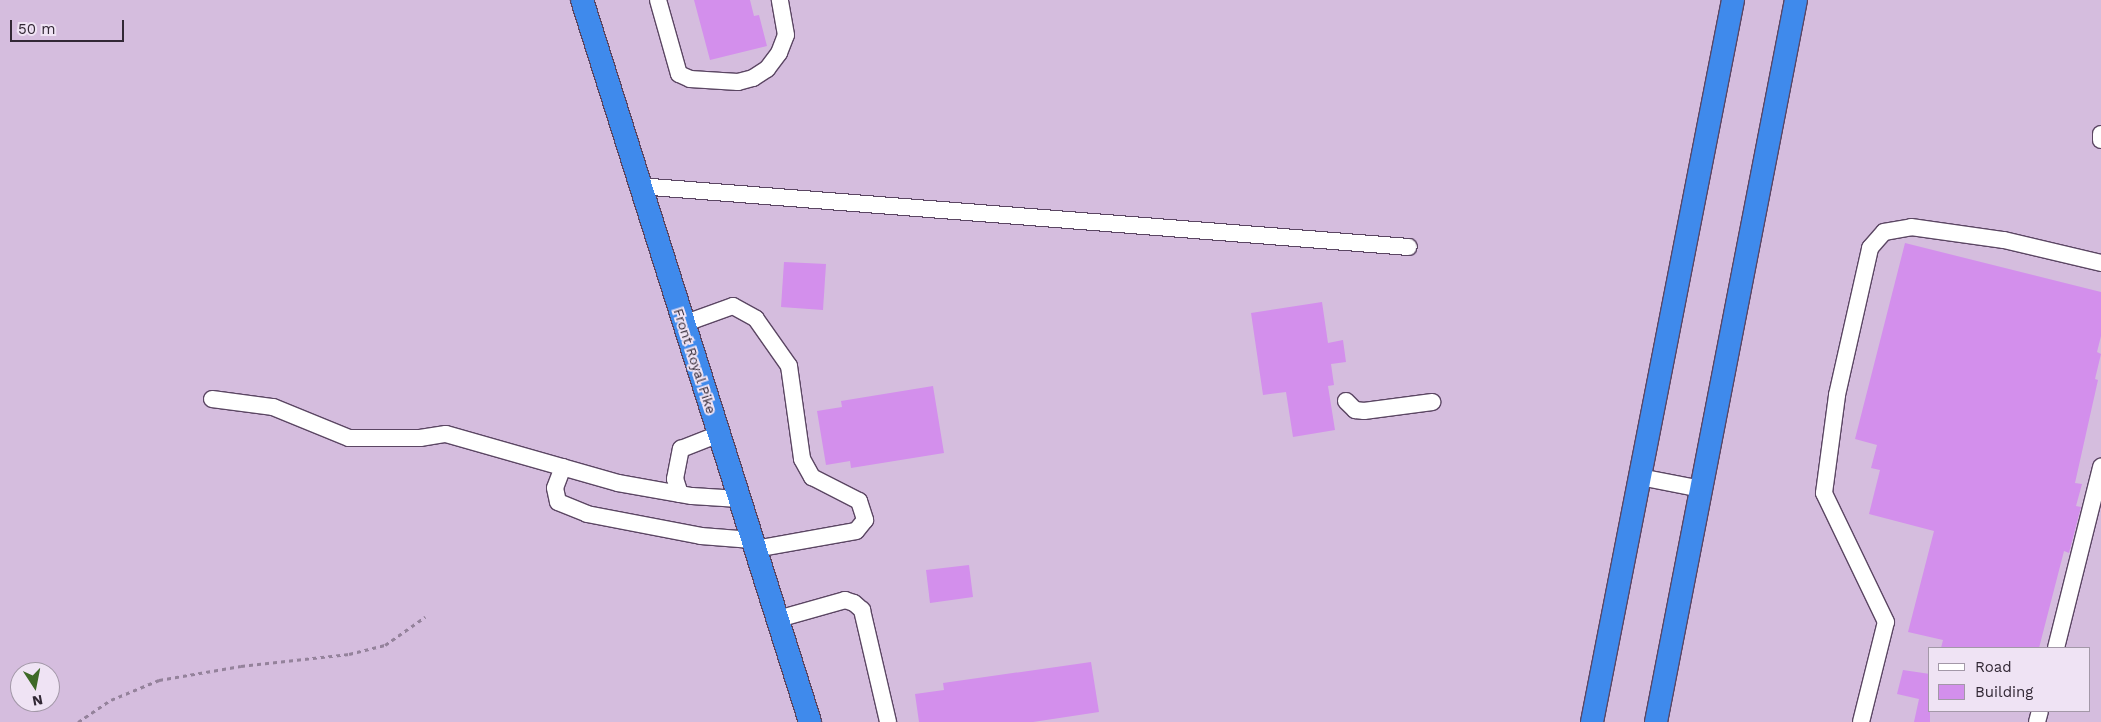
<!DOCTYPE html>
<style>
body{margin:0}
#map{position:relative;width:2101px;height:722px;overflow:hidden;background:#d5bdde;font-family:"Work Sans",sans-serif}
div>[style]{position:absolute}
.building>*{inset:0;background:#d38fec}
.path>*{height:2.5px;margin-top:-1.25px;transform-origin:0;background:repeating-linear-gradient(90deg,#94829b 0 4px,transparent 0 8px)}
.roads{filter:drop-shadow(1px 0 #5b4663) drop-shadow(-1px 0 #5b4663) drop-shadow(0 1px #5b4663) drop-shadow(0 -1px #5b4663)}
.minor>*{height:16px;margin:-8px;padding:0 8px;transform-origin:8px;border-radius:8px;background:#fff}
.highway>*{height:22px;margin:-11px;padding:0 11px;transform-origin:11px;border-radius:11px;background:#3f8aec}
span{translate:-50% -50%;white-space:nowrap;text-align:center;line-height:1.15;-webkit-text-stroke:4px #efe3f4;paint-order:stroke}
.street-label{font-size:14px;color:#322835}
.legend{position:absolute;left:1928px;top:647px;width:162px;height:65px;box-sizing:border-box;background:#efe3f4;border:1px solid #a398a8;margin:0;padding:6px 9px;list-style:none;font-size:15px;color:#322835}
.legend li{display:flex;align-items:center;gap:10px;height:25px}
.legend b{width:25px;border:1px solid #a398a8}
.north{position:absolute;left:10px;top:662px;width:50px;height:50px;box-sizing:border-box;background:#efe3f4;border:1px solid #a398a8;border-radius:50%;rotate:169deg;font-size:14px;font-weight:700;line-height:20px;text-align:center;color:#322835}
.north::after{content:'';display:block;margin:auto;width:18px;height:22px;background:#3e6927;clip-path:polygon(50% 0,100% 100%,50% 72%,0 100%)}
.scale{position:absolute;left:10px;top:20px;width:114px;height:22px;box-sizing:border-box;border:2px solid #322835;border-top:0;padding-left:6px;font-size:15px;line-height:18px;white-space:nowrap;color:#322835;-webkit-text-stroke:4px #efe3f4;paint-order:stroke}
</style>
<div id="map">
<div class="building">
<div style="clip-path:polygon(694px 0,750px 0,754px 16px,759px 15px,767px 46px,710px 60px)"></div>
<div style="clip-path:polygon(1905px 243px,2101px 292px,2101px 336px,2097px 352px,2101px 354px,2095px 379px,2098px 380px,2075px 483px,2082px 484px,2076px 506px,2081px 507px,2069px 553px,2064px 551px,2039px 648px,1941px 648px,1943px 640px,1908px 632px,1934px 531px,1869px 514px,1880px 470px,1871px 468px,1877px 445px,1855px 439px)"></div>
<div style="clip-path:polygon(784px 262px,826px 264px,823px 310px,781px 307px)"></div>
<div style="clip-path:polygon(1322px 302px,1328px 343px,1343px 340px,1346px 362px,1331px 364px,1334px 385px,1328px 386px,1335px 430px,1293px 437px,1286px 392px,1263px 395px,1251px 313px)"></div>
<div style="clip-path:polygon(933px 386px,944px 453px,851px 468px,850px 461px,826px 465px,817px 411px,842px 407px,841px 401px)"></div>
<div style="clip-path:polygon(969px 565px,973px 597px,930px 603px,926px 570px)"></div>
<div style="clip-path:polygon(1091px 662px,1099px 712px,1033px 722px,919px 722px,915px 694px,944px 690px,943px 683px)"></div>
<div style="clip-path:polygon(1903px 670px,1930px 674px,1930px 722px,1914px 722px,1919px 699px,1897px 694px)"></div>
</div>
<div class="path">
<div style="left:78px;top:722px;width:40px;rotate:-34deg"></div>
<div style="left:111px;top:700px;width:52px;rotate:-22.6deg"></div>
<div style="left:159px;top:680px;width:83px;rotate:-9.7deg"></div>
<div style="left:241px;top:666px;width:109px;rotate:-6.3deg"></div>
<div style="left:349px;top:654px;width:37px;rotate:-14deg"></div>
<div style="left:385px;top:645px;width:49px;rotate:-35deg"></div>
</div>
<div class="roads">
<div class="minor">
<div style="left:658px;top:0;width:77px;rotate:74.2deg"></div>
<div style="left:679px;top:74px;width:12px;rotate:24deg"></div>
<div style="left:690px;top:79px;width:48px;rotate:3.6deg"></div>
<div style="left:738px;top:82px;width:16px;rotate:-15deg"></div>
<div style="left:753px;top:78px;width:17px;rotate:-33deg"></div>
<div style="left:767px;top:69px;width:20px;rotate:-53deg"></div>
<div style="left:779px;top:53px;width:19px;rotate:-69deg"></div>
<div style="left:786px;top:35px;width:36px;rotate:-100deg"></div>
<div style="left:2101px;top:134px;width:6px;rotate:90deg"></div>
<div style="left:639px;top:186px;width:772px;rotate:4.53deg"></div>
<div style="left:683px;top:324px;width:53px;rotate:-19.8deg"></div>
<div style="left:733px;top:306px;width:26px;rotate:29deg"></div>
<div style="left:756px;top:319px;width:57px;rotate:54.9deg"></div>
<div style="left:789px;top:366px;width:94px;rotate:82deg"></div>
<div style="left:802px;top:459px;width:21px;rotate:61deg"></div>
<div style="left:812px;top:477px;width:53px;rotate:27.1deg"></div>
<div style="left:859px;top:501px;width:20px;rotate:72deg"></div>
<div style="left:865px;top:520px;width:14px;rotate:129deg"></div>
<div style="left:856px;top:531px;width:103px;rotate:169.9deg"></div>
<div style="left:212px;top:399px;width:62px;rotate:7.5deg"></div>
<div style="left:273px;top:407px;width:82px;rotate:22.2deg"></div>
<div style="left:349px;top:438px;width:71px"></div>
<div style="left:420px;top:438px;width:26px;rotate:-9deg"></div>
<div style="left:446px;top:434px;width:179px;rotate:15.9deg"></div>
<div style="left:618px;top:483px;width:75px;rotate:10deg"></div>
<div style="left:692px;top:496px;width:47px;rotate:3.7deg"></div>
<div style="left:1346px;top:401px;width:13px;rotate:45deg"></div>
<div style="left:1355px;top:410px;width:9px;rotate:6deg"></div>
<div style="left:1364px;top:411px;width:69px;rotate:-7.5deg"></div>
<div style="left:563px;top:467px;width:22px;rotate:111deg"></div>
<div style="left:555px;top:488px;width:14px;rotate:78deg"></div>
<div style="left:558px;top:502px;width:31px;rotate:22deg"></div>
<div style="left:587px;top:514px;width:116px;rotate:10.9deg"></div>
<div style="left:701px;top:536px;width:51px;rotate:4.5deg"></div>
<div style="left:1640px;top:477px;width:62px;rotate:11.1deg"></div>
<div style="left:680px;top:494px;width:16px;rotate:-108deg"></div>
<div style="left:675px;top:479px;width:31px;rotate:-79deg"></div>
<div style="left:681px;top:449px;width:41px;rotate:-21.5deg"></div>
<div style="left:778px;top:619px;width:70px;rotate:-15.8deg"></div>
<div style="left:845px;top:600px;width:9px;rotate:18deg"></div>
<div style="left:854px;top:603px;width:11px;rotate:41deg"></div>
<div style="left:862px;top:610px;width:115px;rotate:76.9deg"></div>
<div style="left:2056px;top:648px;width:187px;rotate:-76deg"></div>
<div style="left:1861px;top:722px;width:103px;rotate:-76deg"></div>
<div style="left:1886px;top:622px;width:143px;rotate:-115.7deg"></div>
<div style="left:1824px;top:493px;width:99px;rotate:-82.4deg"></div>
<div style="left:1837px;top:395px;width:151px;rotate:-77.3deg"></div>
<div style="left:1870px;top:248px;width:21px;rotate:-49deg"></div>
<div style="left:1884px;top:232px;width:27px;rotate:-10deg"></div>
<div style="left:1911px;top:227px;width:94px;rotate:8deg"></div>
<div style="left:2004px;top:240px;width:100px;rotate:13.3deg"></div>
<div style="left:2037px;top:722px;width:11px;rotate:-75deg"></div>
</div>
<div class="highway">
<div style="left:582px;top:0;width:757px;rotate:72.47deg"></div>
<div style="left:1592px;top:722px;width:736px;rotate:-78.95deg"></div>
<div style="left:1656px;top:722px;width:735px;rotate:-79.03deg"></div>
</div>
</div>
<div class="street-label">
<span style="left:695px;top:361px;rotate:72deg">Front Royal Pike</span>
</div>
<ul class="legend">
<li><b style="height:6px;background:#fff"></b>Road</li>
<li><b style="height:14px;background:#d38fec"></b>Building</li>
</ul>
<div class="north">N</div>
<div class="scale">50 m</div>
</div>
